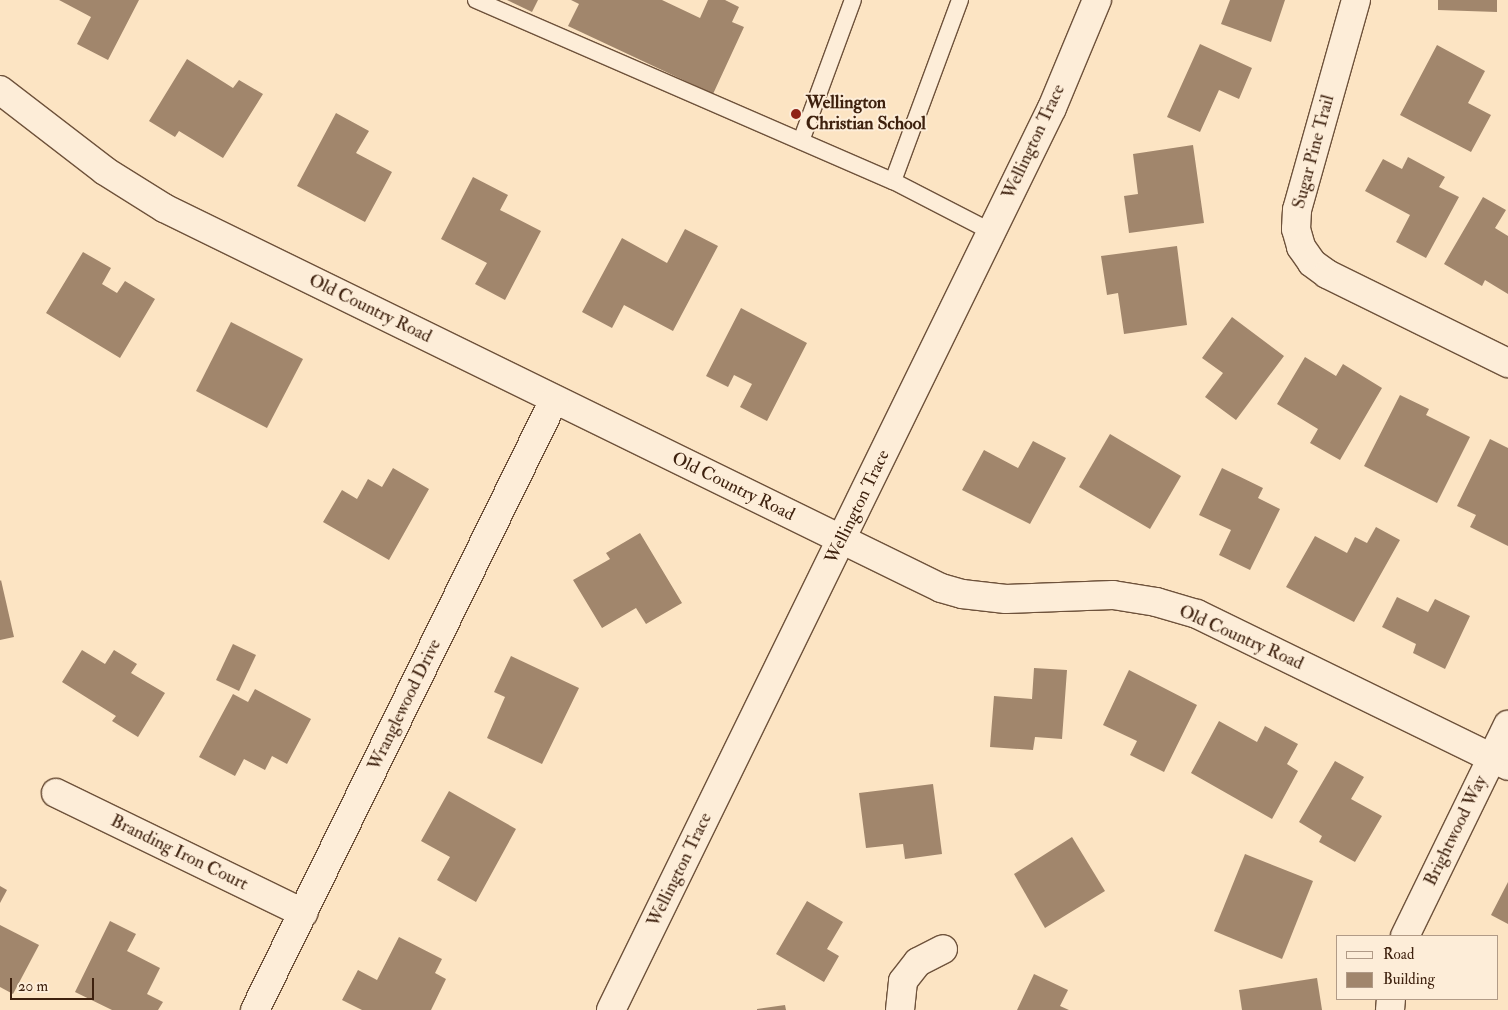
<!DOCTYPE html>
<style>
body{margin:0}
#map{position:relative;width:1508px;height:1010px;overflow:hidden;background:#fce4c3;font-family:"IM FELL Double Pica",serif}
div>[style]{position:absolute}
.building>*{inset:0;background:#a1866c}
.roads{filter:drop-shadow(1px 0 #6e523b) drop-shadow(-1px 0 #6e523b) drop-shadow(0 1px #6e523b) drop-shadow(0 -1px #6e523b)}
.service>*{height:16px;margin:-8px;padding:0 8px;transform-origin:8px;border-radius:8px;background:#fdedd8}
.minor>*{height:28px;margin:-14px;padding:0 14px;transform-origin:14px;border-radius:14px;background:#fdedd8}
.tertiary>*{height:28px;margin:-14px;padding:0 14px;transform-origin:14px;border-radius:14px;background:#fdedd8}
.dots>*{width:14px;height:14px;translate:-50% -50%;box-sizing:border-box;border:2px solid #fdedd8;border-radius:50%}
span{translate:-50% -50%;white-space:nowrap;text-align:center;line-height:1.15;-webkit-text-stroke:4px #fdedd8;paint-order:stroke}
.poi-label{font-size:18px;color:#3e210e;font-weight:700}
.left{translate:0 -50%;text-align:left}
.street-label{font-size:18px;color:#3e210e}
.legend{position:absolute;left:1336px;top:935px;width:162px;height:65px;box-sizing:border-box;background:#fdedd8;border:1px solid #b19b87;margin:0;padding:6px 9px;list-style:none;font-size:15px;color:#3e210e}
.legend li{display:flex;align-items:center;gap:10px;height:25px}
.legend b{width:25px;border:1px solid #b19b87}
.scale{position:absolute;left:10px;top:978px;width:84px;height:22px;box-sizing:border-box;border:2px solid #3e210e;border-top:0;padding-left:6px;font-size:15px;line-height:18px;white-space:nowrap;color:#3e210e;-webkit-text-stroke:4px #fdedd8;paint-order:stroke}
</style>
<div id="map">
<div class="building">
<div style="clip-path:polygon(59px 0,139px 0,108px 60px,77px 44px,91px 17px)"></div>
<div style="clip-path:polygon(507px 0,538px 0,532px 12px)"></div>
<div style="clip-path:polygon(571px 0,662px 0,700px 18px,708px 0,725px 0,739px 7px,732px 22px,744px 27px,713px 94px,568px 26px,579px 4px)"></div>
<div style="clip-path:polygon(1230px 0,1285px 0,1271px 42px,1221px 24px)"></div>
<div style="clip-path:polygon(1438px 0,1497px 0,1497px 12px,1438px 10px)"></div>
<div style="clip-path:polygon(1200px 44px,1252px 68px,1239px 99px,1219px 90px,1200px 132px,1167px 117px)"></div>
<div style="clip-path:polygon(1437px 45px,1485px 71px,1468px 103px,1491px 115px,1471px 152px,1400px 115px)"></div>
<div style="clip-path:polygon(187px 59px,233px 88px,239px 80px,263px 94px,223px 158px,179px 131px,175px 137px,149px 121px)"></div>
<div style="clip-path:polygon(336px 113px,369px 131px,356px 153px,392px 172px,365px 222px,297px 186px)"></div>
<div style="clip-path:polygon(1193px 145px,1204px 223px,1129px 233px,1124px 196px,1138px 194px,1133px 154px)"></div>
<div style="clip-path:polygon(1408px 157px,1445px 177px,1439px 187px,1459px 197px,1426px 258px,1396px 242px,1410px 215px,1365px 191px,1383px 159px,1402px 169px)"></div>
<div style="clip-path:polygon(473px 177px,508px 195px,500px 210px,541px 231px,505px 300px,475px 284px,487px 263px,441px 239px)"></div>
<div style="clip-path:polygon(1483px 197px,1506px 210px,1495px 228px,1508px 236px,1508px 294px,1485px 280px,1482px 286px,1444px 264px)"></div>
<div style="clip-path:polygon(685px 229px,718px 246px,673px 331px,624px 305px,612px 328px,582px 312px,622px 238px,667px 263px)"></div>
<div style="clip-path:polygon(1177px 246px,1187px 325px,1124px 334px,1118px 293px,1107px 295px,1101px 256px)"></div>
<div style="clip-path:polygon(83px 252px,111px 268px,102px 284px,117px 293px,125px 281px,155px 299px,120px 358px,46px 313px)"></div>
<div style="clip-path:polygon(741px 308px,807px 343px,767px 421px,740px 407px,752px 384px,734px 375px,728px 387px,706px 376px)"></div>
<div style="clip-path:polygon(1232px 317px,1284px 356px,1236px 420px,1205px 397px,1223px 373px,1202px 358px)"></div>
<div style="clip-path:polygon(231px 322px,303px 359px,267px 428px,196px 391px)"></div>
<div style="clip-path:polygon(1305px 357px,1336px 376px,1343px 364px,1382px 388px,1340px 460px,1310px 443px,1318px 429px,1277px 404px)"></div>
<div style="clip-path:polygon(1400px 395px,1429px 409px,1426px 415px,1470px 437px,1437px 503px,1364px 466px)"></div>
<div style="clip-path:polygon(1110px 434px,1181px 476px,1150px 529px,1079px 487px)"></div>
<div style="clip-path:polygon(1490px 439px,1508px 448px,1508px 546px,1470px 527px,1476px 515px,1457px 506px)"></div>
<div style="clip-path:polygon(1033px 441px,1066px 458px,1030px 524px,962px 490px,984px 450px,1018px 468px)"></div>
<div style="clip-path:polygon(393px 468px,429px 489px,389px 560px,323px 522px,342px 490px,357px 499px,368px 479px,382px 487px)"></div>
<div style="clip-path:polygon(1222px 468px,1263px 488px,1258px 498px,1280px 509px,1250px 570px,1219px 555px,1231px 530px,1199px 515px)"></div>
<div style="clip-path:polygon(1376px 527px,1400px 540px,1354px 622px,1286px 587px,1315px 536px,1347px 553px,1355px 537px,1367px 543px)"></div>
<div style="clip-path:polygon(640px 533px,682px 603px,646px 624px,636px 608px,602px 628px,573px 580px,610px 559px,606px 553px)"></div>
<div style="clip-path:polygon(1px 580px,14px 637px,0 640px,0 581px)"></div>
<div style="clip-path:polygon(1397px 597px,1428px 612px,1435px 599px,1470px 616px,1445px 669px,1413px 653px,1416px 644px,1382px 627px)"></div>
<div style="clip-path:polygon(233px 644px,256px 655px,239px 691px,216px 680px)"></div>
<div style="clip-path:polygon(82px 650px,105px 664px,114px 650px,137px 664px,131px 673px,165px 693px,138px 737px,112px 721px,116px 716px,62px 682px)"></div>
<div style="clip-path:polygon(511px 656px,579px 688px,542px 764px,487px 738px,505px 697px,494px 692px)"></div>
<div style="clip-path:polygon(1034px 668px,1067px 670px,1062px 739px,1035px 737px,1033px 750px,990px 747px,994px 696px,1032px 699px)"></div>
<div style="clip-path:polygon(1129px 670px,1197px 705px,1164px 772px,1130px 755px,1137px 741px,1103px 725px)"></div>
<div style="clip-path:polygon(255px 689px,311px 719px,287px 764px,272px 756px,265px 770px,244px 759px,235px 776px,199px 757px,233px 694px,248px 702px)"></div>
<div style="clip-path:polygon(1219px 721px,1257px 742px,1265px 726px,1298px 744px,1287px 764px,1298px 771px,1272px 819px,1191px 773px)"></div>
<div style="clip-path:polygon(1335px 761px,1364px 777px,1351px 799px,1382px 816px,1355px 862px,1319px 842px,1322px 836px,1299px 822px)"></div>
<div style="clip-path:polygon(933px 784px,942px 854px,905px 859px,903px 844px,866px 848px,859px 793px)"></div>
<div style="clip-path:polygon(449px 791px,516px 829px,476px 902px,437px 880px,450px 857px,421px 841px)"></div>
<div style="clip-path:polygon(1072px 837px,1105px 891px,1045px 928px,1014px 874px)"></div>
<div style="clip-path:polygon(1245px 854px,1313px 881px,1282px 959px,1214px 931px)"></div>
<div style="clip-path:polygon(1508px 882px,1508px 924px,1491px 915px)"></div>
<div style="clip-path:polygon(0 886px,7px 890px,0 903px)"></div>
<div style="clip-path:polygon(807px 901px,843px 922px,827px 949px,839px 956px,824px 982px,776px 954px)"></div>
<div style="clip-path:polygon(110px 921px,136px 934px,127px 951px,160px 968px,147px 994px,163px 1002px,158px 1010px,112px 1010px,75px 992px)"></div>
<div style="clip-path:polygon(0 925px,39px 945px,13px 994px,0 987px)"></div>
<div style="clip-path:polygon(399px 937px,442px 959px,435px 973px,446px 979px,431px 1010px,362px 1010px,342px 1000px,358px 970px,377px 980px)"></div>
<div style="clip-path:polygon(1034px 974px,1068px 990px,1060px 1006px,1069px 1010px,1017px 1010px)"></div>
<div style="clip-path:polygon(1317px 978px,1322px 1010px,1242px 1010px,1239px 990px)"></div>
<div style="clip-path:polygon(785px 1005px,786px 1010px,757px 1010px,757px 1009px)"></div>
</div>
<div class="roads">
<div class="service">
<div style="left:476px;top:0;width:455px;rotate:23.5deg"></div>
<div style="left:893px;top:181px;width:111px;rotate:27.3deg"></div>
<div style="left:801px;top:141px;width:150px;rotate:-69.8deg"></div>
<div style="left:893px;top:181px;width:193px;rotate:-69.7deg"></div>
</div>
<div class="minor">
<div style="left:1356px;top:0;width:218px;rotate:105.7deg"></div>
<div style="left:1297px;top:210px;width:19px;rotate:93deg"></div>
<div style="left:1296px;top:229px;width:19px;rotate:74deg"></div>
<div style="left:1301px;top:247px;width:19px;rotate:55deg"></div>
<div style="left:1312px;top:263px;width:19px;rotate:36deg"></div>
<div style="left:1327px;top:274px;width:202px;rotate:26.2deg"></div>
<div style="left:0;top:90px;width:133px;rotate:37.6deg"></div>
<div style="left:105px;top:171px;width:70px;rotate:32.1deg"></div>
<div style="left:164px;top:208px;width:865px;rotate:26.06deg"></div>
<div style="left:941px;top:588px;width:22px;rotate:16deg"></div>
<div style="left:962px;top:594px;width:44px;rotate:6.5deg"></div>
<div style="left:1006px;top:599px;width:107px;rotate:-2.1deg"></div>
<div style="left:1113px;top:595px;width:44px;rotate:9.2deg"></div>
<div style="left:1156px;top:602px;width:43px;rotate:16.3deg"></div>
<div style="left:1197px;top:614px;width:346px;rotate:26deg"></div>
<div style="left:56px;top:793px;width:275px;rotate:25.9deg"></div>
<div style="left:1405px;top:936px;width:235px;rotate:-64deg"></div>
<div style="left:255px;top:1010px;width:679px;rotate:-63.89deg"></div>
<div style="left:900px;top:1010px;width:29px;rotate:-84deg"></div>
<div style="left:903px;top:981px;width:24px;rotate:-52deg"></div>
<div style="left:918px;top:962px;width:28px;rotate:-27deg"></div>
<div style="left:1390px;top:1010px;width:11px;rotate:-85deg"></div>
</div>
<div class="tertiary">
<div style="left:611px;top:1010px;width:1004px;rotate:-63.95deg"></div>
<div style="left:1052px;top:108px;width:117px;rotate:-67.4deg"></div>
</div>
</div>
<div class="dots">
<div style="left:796px;top:114px;background:#8f2418"></div>
</div>
<div class="poi-label">
<span class="left" style="left:806px;top:114px">Wellington<br>Christian School</span>
</div>
<div class="street-label">
<span style="left:1034px;top:142px;rotate:-65deg">Wellington Trace</span>
<span style="left:1314px;top:152px;rotate:-75deg">Sugar Pine Trail</span>
<span style="left:370px;top:309px;rotate:26deg">Old Country Road</span>
<span style="left:733px;top:487px;rotate:26deg">Old Country Road</span>
<span style="left:858px;top:507px;rotate:-64deg">Wellington Trace</span>
<span style="left:1241px;top:638px;rotate:24deg">Old Country Road</span>
<span style="left:405px;top:705px;rotate:-64deg">Wranglewood Drive</span>
<span style="left:1456px;top:831px;rotate:-64deg">Brightwood Way</span>
<span style="left:179px;top:853px;rotate:26deg">Branding Iron Court</span>
<span style="left:680px;top:870px;rotate:-64deg">Wellington Trace</span>
</div>
<ul class="legend">
<li><b style="height:6px;background:#fdedd8"></b>Road</li>
<li><b style="height:14px;background:#a1866c"></b>Building</li>
</ul>
<div class="scale">20 m</div>
</div>
